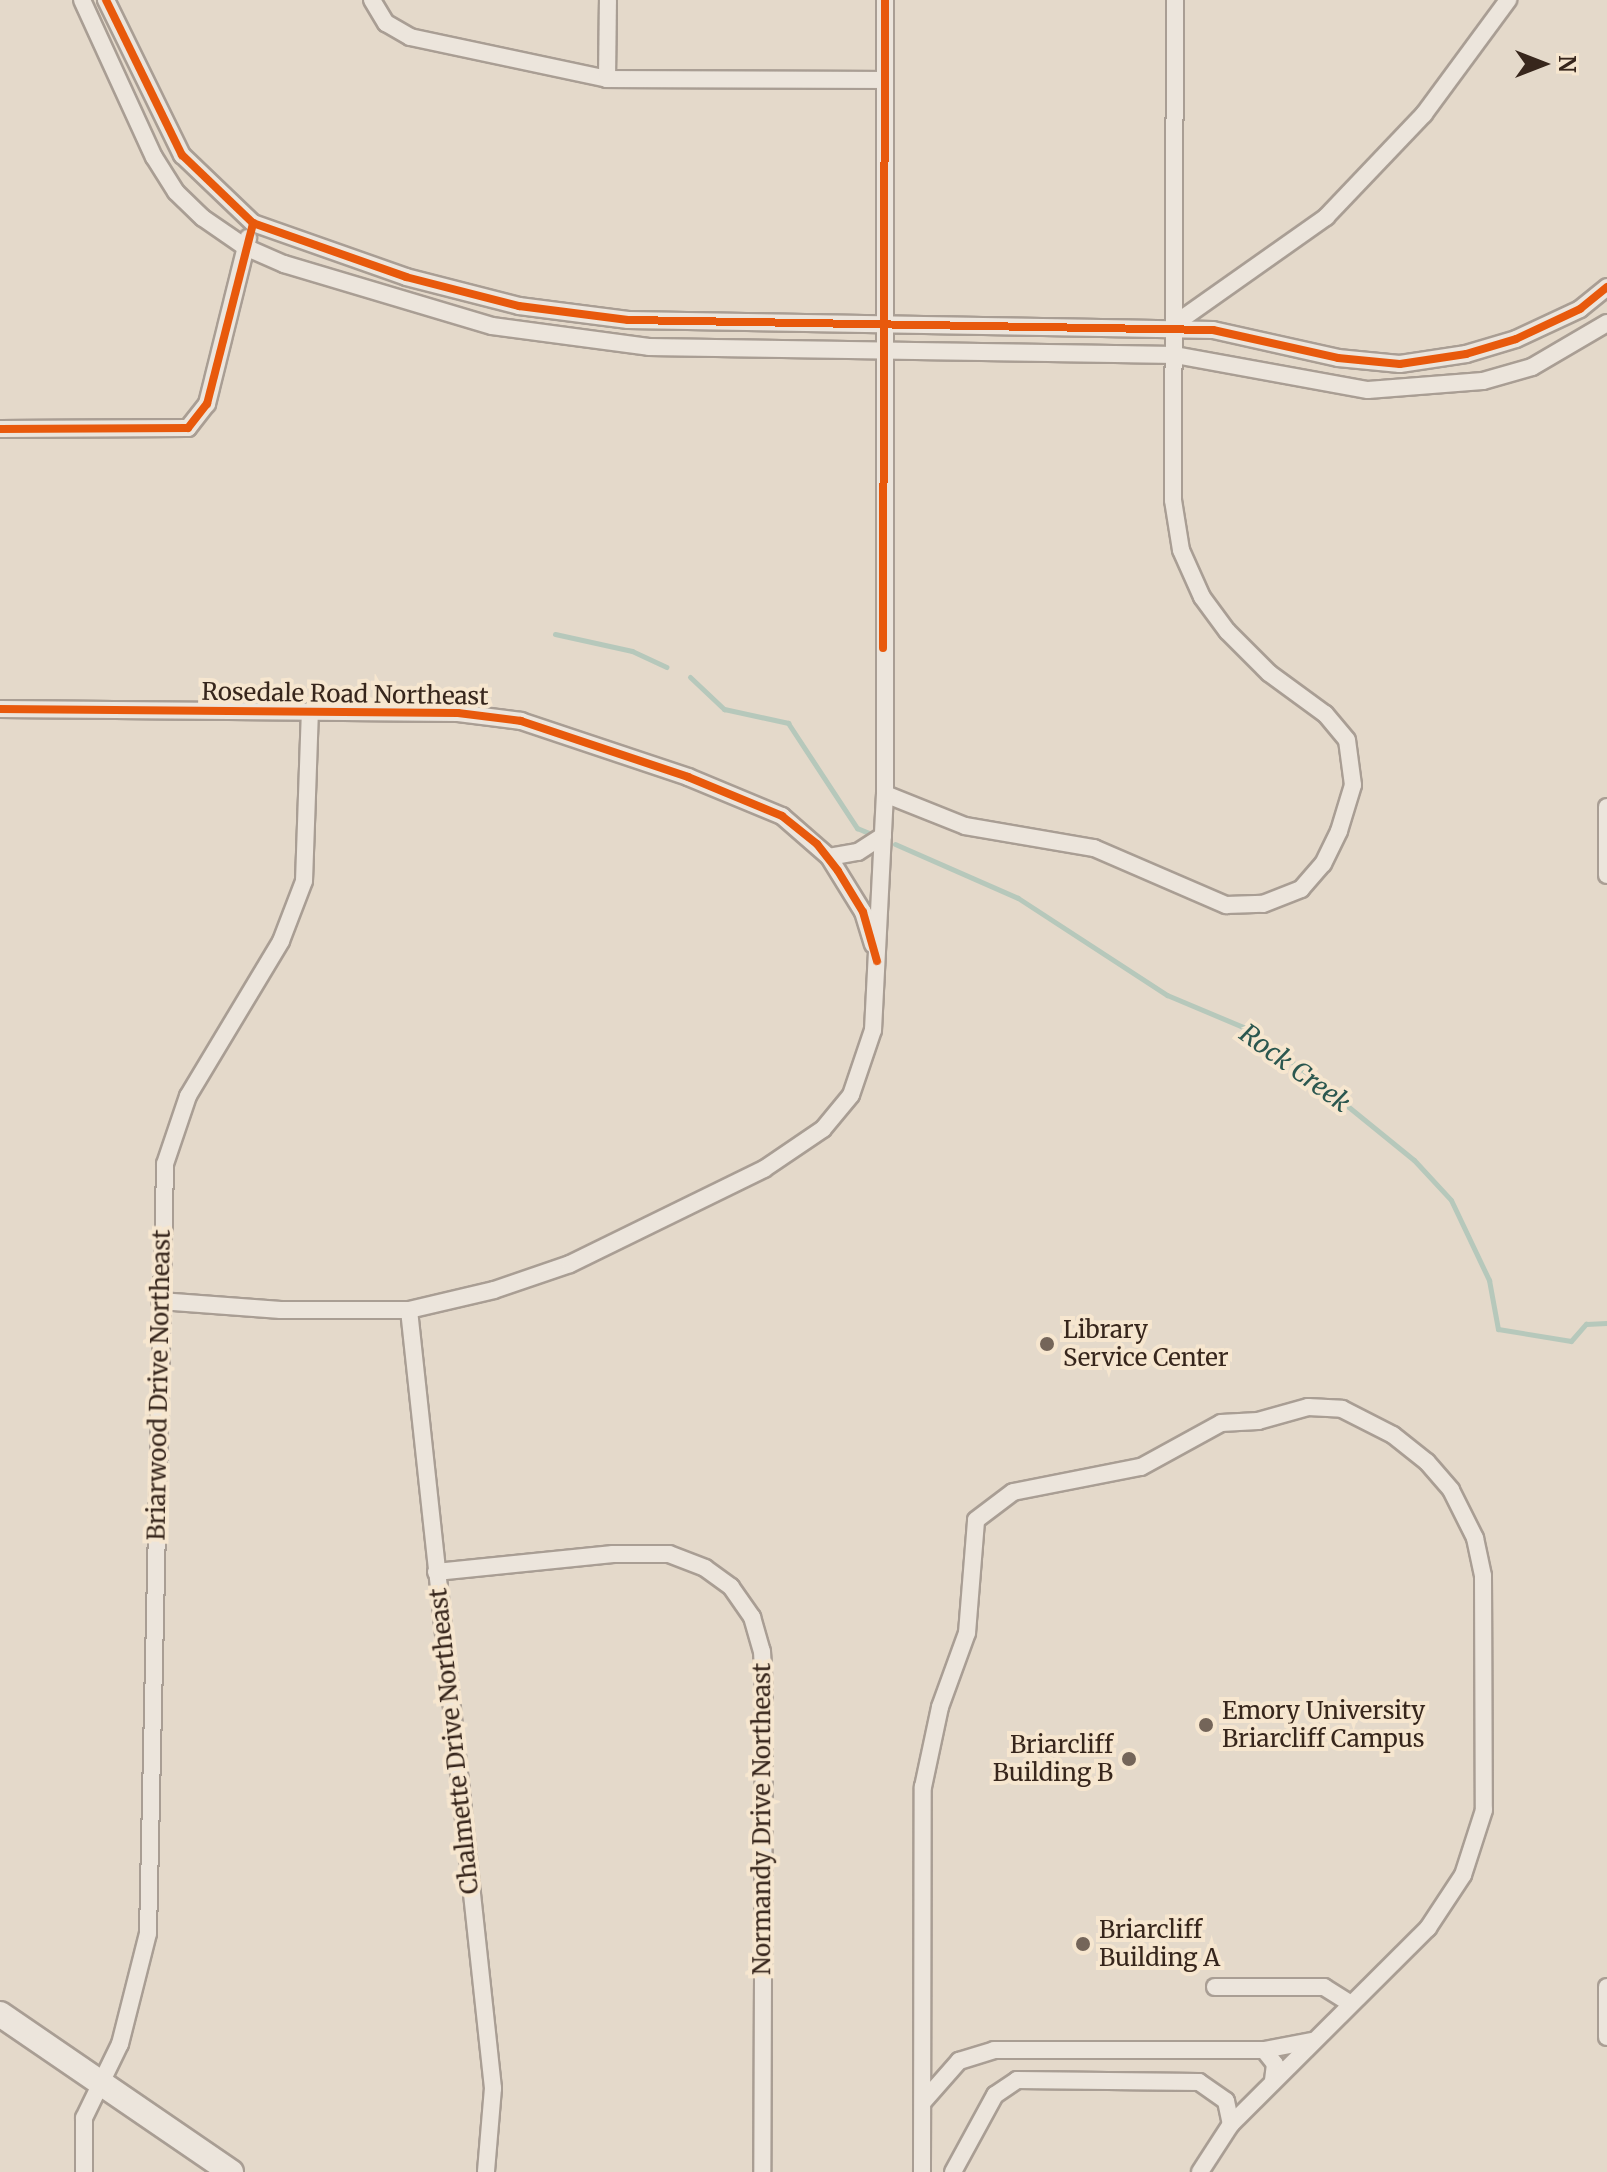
<!DOCTYPE html>
<style>
body{margin:0}
#map{position:relative;width:1607px;height:2172px;overflow:hidden;background:#e4d9ca;font-family:Merriweather,serif}
div>[style]{position:absolute}
.stream>*{height:5px;margin:-2.5px;padding:0 2.5px;transform-origin:2.5px;border-radius:2.5px;background:#b6c8bb}
.roads{filter:drop-shadow(2px 0 #a99e94) drop-shadow(-2px 0 #a99e94) drop-shadow(0 2px #a99e94) drop-shadow(0 -2px #a99e94)}
.minor>*{height:16px;margin:-8px;padding:0 8px;transform-origin:8px;border-radius:8px;background:#ece5dc}
.secondary>*{height:24px;margin:-12px;padding:0 12px;transform-origin:12px;border-radius:12px;background:#ece5dc}
.cycleway>*{height:8px;margin:-4px;padding:0 4px;transform-origin:4px;border-radius:4px;background:#e8590c}
.dots>*{width:22px;height:22px;translate:-50% -50%;box-sizing:border-box;border:4px solid #f6e6cf;border-radius:50%}
span{translate:-50% -50%;white-space:nowrap;text-align:center;line-height:1.15;-webkit-text-stroke:8px #f6e6cf;paint-order:stroke}
.street-label{font-size:24px;color:#37261c}
.poi-label{font-size:24px;color:#37261c}
.left{translate:0 -50%;text-align:left}
.right{translate:-100% -50%;text-align:right}
.water-label{font-size:26px;color:#2b574f;font-style:italic}
.north{position:absolute;left:1503px;top:24px;width:80px;height:80px;-webkit-text-stroke:6px #f6e6cf;paint-order:stroke;rotate:90deg;font-size:22px;font-weight:700;line-height:32px;text-align:center;color:#37261c}
.north::after{content:'';display:block;margin:auto;width:28px;height:36px;background:#37261c;clip-path:polygon(50% 0,100% 100%,50% 72%,0 100%)}
</style>
<div id="map">
<div class="stream">
<div style="left:555px;top:634px;width:79px;rotate:12.4deg"></div>
<div style="left:632px;top:651px;width:38px;rotate:25deg"></div>
<div style="left:690px;top:677px;width:47px;rotate:43.3deg"></div>
<div style="left:724px;top:709px;width:66px;rotate:12.3deg"></div>
<div style="left:788px;top:723px;width:126px;rotate:56.7deg"></div>
<div style="left:857px;top:828px;width:15px;rotate:23deg"></div>
<div style="left:895px;top:844px;width:134px;rotate:23.7deg"></div>
<div style="left:1018px;top:898px;width:178px;rotate:33.1deg"></div>
<div style="left:1167px;top:995px;width:88px;rotate:22.8deg"></div>
<div style="left:1248px;top:1029px;width:81px;rotate:37deg"></div>
<div style="left:1313px;top:1078px;width:130px;rotate:39.1deg"></div>
<div style="left:1414px;top:1160px;width:54px;rotate:47.2deg"></div>
<div style="left:1451px;top:1200px;width:89px;rotate:64.6deg"></div>
<div style="left:1489px;top:1280px;width:50px;rotate:79.6deg"></div>
<div style="left:1498px;top:1329px;width:74px;rotate:9.3deg"></div>
<div style="left:1571px;top:1341px;width:23px;rotate:-49deg"></div>
<div style="left:1586px;top:1324px;width:21px;rotate:-3deg"></div>
</div>
<div class="roads">
<div class="minor">
<div style="left:82px;top:0;width:173px;rotate:65.4deg"></div>
<div style="left:154px;top:157px;width:41px;rotate:57.8deg"></div>
<div style="left:176px;top:192px;width:37px;rotate:44deg"></div>
<div style="left:203px;top:218px;width:51px;rotate:34.6deg"></div>
<div style="left:245px;top:247px;width:43px;rotate:23.6deg"></div>
<div style="left:284px;top:264px;width:217px;rotate:16.6deg"></div>
<div style="left:492px;top:326px;width:158px;rotate:7.6deg"></div>
<div style="left:649px;top:347px;width:526px;rotate:0.87deg"></div>
<div style="left:1175px;top:355px;width:196px;rotate:10.3deg"></div>
<div style="left:1368px;top:390px;width:115px;rotate:-4.5deg"></div>
<div style="left:1483px;top:381px;width:51px;rotate:-15.9deg"></div>
<div style="left:1532px;top:367px;width:87px;rotate:-30.4deg"></div>
<div style="left:106px;top:0;width:173px;rotate:63.9deg"></div>
<div style="left:182px;top:155px;width:98px;rotate:43.8deg"></div>
<div style="left:253px;top:223px;width:162px;rotate:19.4deg"></div>
<div style="left:406px;top:277px;width:117px;rotate:14.4deg"></div>
<div style="left:519px;top:306px;width:110px;rotate:7.3deg"></div>
<div style="left:628px;top:320px;width:585px;rotate:0.98deg"></div>
<div style="left:1213px;top:330px;width:128px;rotate:12.6deg"></div>
<div style="left:1338px;top:358px;width:62px;rotate:5.5deg"></div>
<div style="left:1400px;top:364px;width:67px;rotate:-8.6deg"></div>
<div style="left:1466px;top:354px;width:52px;rotate:-16.7deg"></div>
<div style="left:1516px;top:339px;width:71px;rotate:-25.1deg"></div>
<div style="left:1580px;top:309px;width:35px;rotate:-39deg"></div>
<div style="left:372px;top:0;width:27px;rotate:59deg"></div>
<div style="left:386px;top:23px;width:28px;rotate:30deg"></div>
<div style="left:410px;top:37px;width:201px;rotate:12deg"></div>
<div style="left:607px;top:79px;width:278px;rotate:0.2deg"></div>
<div style="left:607px;top:79px;width:79px;rotate:-89.3deg"></div>
<div style="left:1176px;top:323px;width:184px;rotate:-35.2deg"></div>
<div style="left:1326px;top:217px;width:142px;rotate:-46.4deg"></div>
<div style="left:1424px;top:114px;width:142px;rotate:-53.6deg"></div>
<div style="left:0;top:429px;width:188px;rotate:-0.3deg"></div>
<div style="left:188px;top:428px;width:31px;rotate:-52deg"></div>
<div style="left:207px;top:404px;width:171px;rotate:-76.1deg"></div>
<div style="left:0;top:709px;width:458px;rotate:0.5deg"></div>
<div style="left:458px;top:713px;width:64px;rotate:7.2deg"></div>
<div style="left:521px;top:721px;width:176px;rotate:18.5deg"></div>
<div style="left:688px;top:777px;width:102px;rotate:22.5deg"></div>
<div style="left:782px;top:816px;width:62px;rotate:41.1deg"></div>
<div style="left:829px;top:857px;width:65px;rotate:58.3deg"></div>
<div style="left:863px;top:912px;width:34px;rotate:73deg"></div>
<div style="left:885px;top:794px;width:86px;rotate:21.8deg"></div>
<div style="left:965px;top:826px;width:131px;rotate:9.7deg"></div>
<div style="left:1094px;top:848px;width:144px;rotate:23.4deg"></div>
<div style="left:1226px;top:905px;width:37px;rotate:-2deg"></div>
<div style="left:1263px;top:904px;width:41px;rotate:-21.5deg"></div>
<div style="left:1301px;top:889px;width:33px;rotate:-49deg"></div>
<div style="left:1323px;top:864px;width:37px;rotate:-64deg"></div>
<div style="left:1339px;top:831px;width:48px;rotate:-73.1deg"></div>
<div style="left:1353px;top:785px;width:45px;rotate:-97.6deg"></div>
<div style="left:1347px;top:740px;width:34px;rotate:-130deg"></div>
<div style="left:1325px;top:714px;width:69px;rotate:-143.8deg"></div>
<div style="left:1269px;top:673px;width:59px;rotate:-135deg"></div>
<div style="left:1227px;top:631px;width:42px;rotate:-126.3deg"></div>
<div style="left:1202px;top:597px;width:51px;rotate:-114.1deg"></div>
<div style="left:1181px;top:550px;width:51px;rotate:-99.1deg"></div>
<div style="left:1173px;top:500px;width:500px;rotate:-89.77deg"></div>
<div style="left:1607px;top:807px;width:68px;rotate:90deg"></div>
<div style="left:829px;top:857px;width:29px;rotate:-10deg"></div>
<div style="left:858px;top:852px;width:30px;rotate:-33deg"></div>
<div style="left:160px;top:1301px;width:121px;rotate:4.3deg"></div>
<div style="left:281px;top:1310px;width:128px"></div>
<div style="left:409px;top:1310px;width:87px;rotate:-13.2deg"></div>
<div style="left:494px;top:1290px;width:80px;rotate:-18.9deg"></div>
<div style="left:570px;top:1264px;width:216px;rotate:-26.1deg"></div>
<div style="left:764px;top:1169px;width:71px;rotate:-34.1deg"></div>
<div style="left:823px;top:1129px;width:44px;rotate:-50.5deg"></div>
<div style="left:851px;top:1095px;width:69px;rotate:-71.3deg"></div>
<div style="left:873px;top:1030px;width:236px;rotate:-87.1deg"></div>
<div style="left:885px;top:794px;width:794px;rotate:-90deg"></div>
<div style="left:409px;top:1310px;width:783px;rotate:83.84deg"></div>
<div style="left:493px;top:2088px;width:84px;rotate:94.8deg"></div>
<div style="left:436px;top:1572px;width:178px;rotate:-5.8deg"></div>
<div style="left:613px;top:1554px;width:56px"></div>
<div style="left:669px;top:1554px;width:39px;rotate:21deg"></div>
<div style="left:705px;top:1568px;width:32px;rotate:36deg"></div>
<div style="left:731px;top:1587px;width:37px;rotate:55deg"></div>
<div style="left:752px;top:1617px;width:35px;rotate:74deg"></div>
<div style="left:762px;top:1651px;width:41px;rotate:87.2deg"></div>
<div style="left:764px;top:1692px;width:480px;rotate:90.2deg"></div>
<div style="left:1215px;top:1987px;width:109px"></div>
<div style="left:1324px;top:1987px;width:31px;rotate:32deg"></div>
<div style="left:1607px;top:1987px;width:50px;rotate:90deg"></div>
<div style="left:1264px;top:2050px;width:48px;rotate:-10.8deg"></div>
<div style="left:923px;top:2102px;width:55px;rotate:-48.7deg"></div>
<div style="left:959px;top:2061px;width:37px;rotate:-17deg"></div>
<div style="left:994px;top:2050px;width:270px"></div>
<div style="left:1264px;top:2050px;width:18px;rotate:52deg"></div>
<div style="left:1275px;top:2064px;width:17px;rotate:97deg"></div>
<div style="left:84px;top:2172px;width:54px;rotate:-90deg"></div>
<div style="left:84px;top:2118px;width:82px;rotate:-64.1deg"></div>
<div style="left:120px;top:2044px;width:114px;rotate:-75.8deg"></div>
<div style="left:148px;top:1933px;width:769px;rotate:-88.73deg"></div>
<div style="left:165px;top:1164px;width:72px;rotate:-71.3deg"></div>
<div style="left:188px;top:1096px;width:181px;rotate:-59deg"></div>
<div style="left:281px;top:941px;width:64px;rotate:-69deg"></div>
<div style="left:304px;top:881px;width:170px;rotate:-88deg"></div>
<div style="left:922px;top:2172px;width:385px;rotate:-89.9deg"></div>
<div style="left:923px;top:1787px;width:82px;rotate:-78deg"></div>
<div style="left:940px;top:1707px;width:79px;rotate:-70deg"></div>
<div style="left:967px;top:1633px;width:113px;rotate:-85.4deg"></div>
<div style="left:976px;top:1520px;width:46px;rotate:-37.1deg"></div>
<div style="left:1013px;top:1492px;width:130px;rotate:-11.1deg"></div>
<div style="left:1141px;top:1467px;width:91px;rotate:-28.8deg"></div>
<div style="left:1221px;top:1423px;width:37px;rotate:-3deg"></div>
<div style="left:1258px;top:1421px;width:52px;rotate:-15.6deg"></div>
<div style="left:1308px;top:1407px;width:34px;rotate:3deg"></div>
<div style="left:1342px;top:1409px;width:57px;rotate:27deg"></div>
<div style="left:1393px;top:1435px;width:43px;rotate:38.5deg"></div>
<div style="left:1427px;top:1462px;width:37px;rotate:49deg"></div>
<div style="left:1451px;top:1490px;width:54px;rotate:63.4deg"></div>
<div style="left:1475px;top:1538px;width:39px;rotate:78deg"></div>
<div style="left:1483px;top:1576px;width:234px;rotate:89.8deg"></div>
<div style="left:1484px;top:1810px;width:68px;rotate:107.9deg"></div>
<div style="left:1463px;top:1875px;width:64px;rotate:123.4deg"></div>
<div style="left:1428px;top:1928px;width:278px;rotate:135.1deg"></div>
<div style="left:1231px;top:2124px;width:57px;rotate:122.9deg"></div>
<div style="left:953px;top:2172px;width:88px;rotate:-61.4deg"></div>
<div style="left:995px;top:2095px;width:27px;rotate:-34deg"></div>
<div style="left:1017px;top:2080px;width:182px;rotate:0.6deg"></div>
<div style="left:1199px;top:2082px;width:33px;rotate:35deg"></div>
<div style="left:1226px;top:2101px;width:24px;rotate:78deg"></div>
</div>
<div class="secondary">
<div style="left:0;top:2014px;width:280px;rotate:34.4deg"></div>
</div>
</div>
<div class="cycleway">
<div style="left:106px;top:0;width:173px;rotate:63.9deg"></div>
<div style="left:182px;top:155px;width:98px;rotate:43.8deg"></div>
<div style="left:253px;top:223px;width:162px;rotate:19.4deg"></div>
<div style="left:406px;top:277px;width:117px;rotate:14.4deg"></div>
<div style="left:519px;top:306px;width:110px;rotate:7.3deg"></div>
<div style="left:628px;top:320px;width:585px;rotate:0.98deg"></div>
<div style="left:1213px;top:330px;width:128px;rotate:12.6deg"></div>
<div style="left:1338px;top:358px;width:62px;rotate:5.5deg"></div>
<div style="left:1400px;top:364px;width:67px;rotate:-8.6deg"></div>
<div style="left:1466px;top:354px;width:52px;rotate:-16.7deg"></div>
<div style="left:1516px;top:339px;width:71px;rotate:-25.1deg"></div>
<div style="left:1580px;top:309px;width:35px;rotate:-39deg"></div>
<div style="left:0;top:429px;width:188px;rotate:-0.3deg"></div>
<div style="left:188px;top:428px;width:31px;rotate:-52deg"></div>
<div style="left:207px;top:404px;width:187px;rotate:-75.7deg"></div>
<div style="left:883px;top:648px;width:648px;rotate:-89.82deg"></div>
<div style="left:0;top:709px;width:458px;rotate:0.5deg"></div>
<div style="left:458px;top:713px;width:64px;rotate:7.2deg"></div>
<div style="left:521px;top:721px;width:176px;rotate:18.5deg"></div>
<div style="left:688px;top:777px;width:102px;rotate:22.5deg"></div>
<div style="left:782px;top:816px;width:45px;rotate:38.7deg"></div>
<div style="left:817px;top:844px;width:34px;rotate:52deg"></div>
<div style="left:838px;top:871px;width:48px;rotate:58.6deg"></div>
<div style="left:863px;top:912px;width:51px;rotate:74.1deg"></div>
</div>
<div class="dots">
<div style="left:1047px;top:1344px;background:#746559"></div>
<div style="left:1206px;top:1725px;background:#746559"></div>
<div style="left:1129px;top:1759px;background:#746559"></div>
<div style="left:1083px;top:1944px;background:#746559"></div>
</div>
<div class="street-label">
<span style="left:345px;top:694px;rotate:1deg">Rosedale Road Northeast</span>
<span style="left:159px;top:1385px;rotate:-89deg">Briarwood Drive Northeast</span>
<span style="left:454px;top:1741px;rotate:-96deg">Chalmette Drive Northeast</span>
<span style="left:762px;top:1819px;rotate:-90deg">Normandy Drive Northeast</span>
</div>
<div class="poi-label">
<span class="left" style="left:1063px;top:1344px">Library<br>Service Center</span>
<span class="left" style="left:1222px;top:1725px">Emory University<br>Briarcliff Campus</span>
<span class="right" style="left:1113px;top:1759px">Briarcliff<br>Building B</span>
<span class="left" style="left:1099px;top:1944px">Briarcliff<br>Building A</span>
</div>
<div class="water-label">
<span style="left:1295px;top:1068px;rotate:36deg">Rock Creek</span>
</div>
<div class="north">N</div>
</div>
